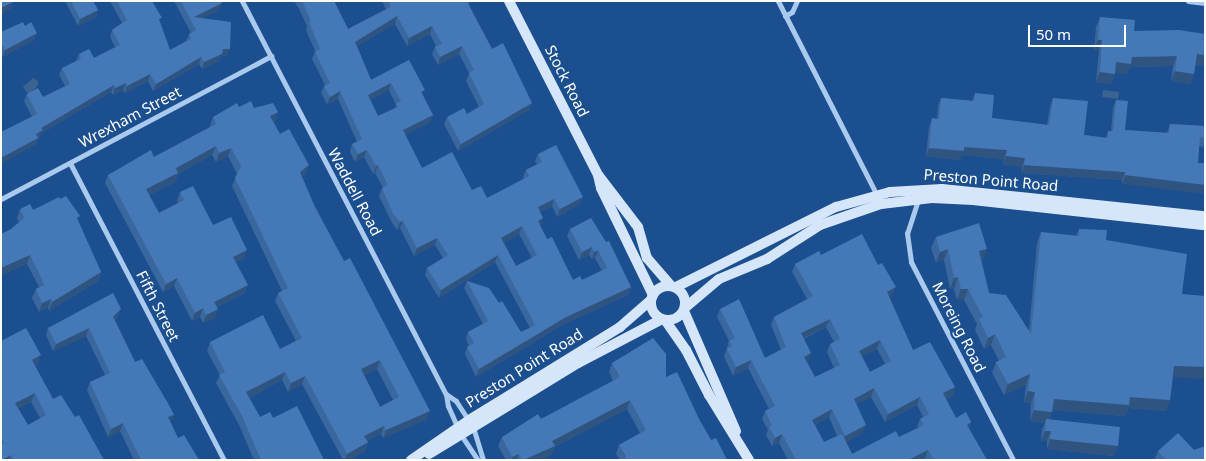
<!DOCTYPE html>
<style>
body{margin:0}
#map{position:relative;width:1206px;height:461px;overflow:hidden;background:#1b4f8f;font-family:"Noto Sans",sans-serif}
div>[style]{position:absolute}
.water>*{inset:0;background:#3c6290}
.street>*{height:5px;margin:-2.5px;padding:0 2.5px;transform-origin:2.5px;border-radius:2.5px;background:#a9c9ee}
.secondary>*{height:10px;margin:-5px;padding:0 5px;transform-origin:5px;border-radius:5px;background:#d6e6fa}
.secondary>.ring{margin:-5px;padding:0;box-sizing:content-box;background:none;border:10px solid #d6e6fa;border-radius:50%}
.wall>*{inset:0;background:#3a679d}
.shaded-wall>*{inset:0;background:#305480}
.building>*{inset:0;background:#4478b7}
span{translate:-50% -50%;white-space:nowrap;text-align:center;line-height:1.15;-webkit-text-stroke:4.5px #1b4f8f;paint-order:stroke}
.street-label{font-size:15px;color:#fff}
.frame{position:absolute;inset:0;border:2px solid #fff;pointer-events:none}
.scale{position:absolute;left:1028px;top:25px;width:98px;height:22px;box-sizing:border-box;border:2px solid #fff;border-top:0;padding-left:6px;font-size:15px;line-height:18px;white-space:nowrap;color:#fff;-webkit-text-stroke:4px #1b4f8f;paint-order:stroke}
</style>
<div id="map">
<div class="water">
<div style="clip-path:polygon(33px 78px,38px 81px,38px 85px,29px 95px,23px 87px)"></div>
<div style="clip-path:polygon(1103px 90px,1119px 92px,1118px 99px,1102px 97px)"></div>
</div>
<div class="street">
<div style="left:242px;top:1px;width:443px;rotate:62.6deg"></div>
<div style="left:446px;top:394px;width:12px;rotate:81deg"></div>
<div style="left:448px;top:406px;width:32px;rotate:66deg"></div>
<div style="left:461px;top:435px;width:30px;rotate:56deg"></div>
<div style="left:778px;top:1px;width:220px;rotate:63deg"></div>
<div style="left:1188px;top:1px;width:17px;rotate:7deg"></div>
<div style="left:785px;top:16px;width:8px;rotate:-30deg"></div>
<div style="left:792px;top:12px;width:12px;rotate:-66deg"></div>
<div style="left:70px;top:163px;width:335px;rotate:62.6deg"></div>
<div style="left:1px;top:199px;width:306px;rotate:-27.9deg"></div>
<div style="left:918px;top:200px;width:35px;rotate:108deg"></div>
<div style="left:907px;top:233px;width:29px;rotate:82deg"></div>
<div style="left:911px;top:262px;width:223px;rotate:62.7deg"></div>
<div style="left:446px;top:394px;width:12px;rotate:35deg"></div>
<div style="left:456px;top:401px;width:31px;rotate:57deg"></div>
<div style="left:473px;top:427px;width:34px;rotate:73deg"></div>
</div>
<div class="secondary">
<div style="left:509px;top:1px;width:195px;rotate:62.9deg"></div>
<div style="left:598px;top:175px;width:13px;rotate:77deg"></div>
<div style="left:601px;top:188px;width:119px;rotate:64.1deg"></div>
<div style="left:599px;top:176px;width:64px;rotate:52.6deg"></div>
<div style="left:638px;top:227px;width:32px;rotate:74deg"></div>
<div style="left:647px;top:258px;width:37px;rotate:49deg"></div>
<div class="ring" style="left:651px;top:286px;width:24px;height:24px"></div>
<div style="left:676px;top:287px;width:179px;rotate:-26.6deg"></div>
<div style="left:836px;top:207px;width:56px;rotate:-15.5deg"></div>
<div style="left:890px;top:192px;width:52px;rotate:-3.3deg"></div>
<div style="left:942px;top:189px;width:264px;rotate:5.9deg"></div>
<div style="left:686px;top:307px;width:43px;rotate:-40.3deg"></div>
<div style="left:719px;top:279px;width:52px;rotate:-22.6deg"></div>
<div style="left:767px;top:259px;width:63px;rotate:-32.7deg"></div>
<div style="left:820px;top:225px;width:65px;rotate:-19deg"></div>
<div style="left:881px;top:204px;width:51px;rotate:-6.7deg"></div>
<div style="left:932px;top:198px;width:41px;rotate:2.8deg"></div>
<div style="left:973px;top:200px;width:233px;rotate:6.2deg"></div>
<div style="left:684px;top:311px;width:131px;rotate:66.6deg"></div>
<div style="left:665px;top:320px;width:37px;rotate:55deg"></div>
<div style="left:686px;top:350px;width:51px;rotate:62.9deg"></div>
<div style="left:709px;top:395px;width:76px;rotate:58.4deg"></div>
<div style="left:429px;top:454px;width:175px;rotate:-31.4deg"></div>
<div style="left:578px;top:363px;width:95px;rotate:-27.6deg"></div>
<div style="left:411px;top:460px;width:70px;rotate:-34.6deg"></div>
<div style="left:469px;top:420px;width:177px;rotate:-31.6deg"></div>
<div style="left:620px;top:327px;width:41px;rotate:-41.1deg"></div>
</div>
<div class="wall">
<div style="clip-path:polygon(65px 1px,93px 1px,98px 10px,96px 17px,78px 26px)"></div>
<div style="clip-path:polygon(110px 1px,152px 1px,170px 50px,186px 41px,189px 34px,191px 33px,174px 1px,221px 1px,219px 10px,202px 18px,227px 56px,221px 56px,219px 61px,202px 69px,199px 64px,153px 91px,148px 81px,125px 93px,123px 90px,113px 95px,111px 92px,42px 133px,40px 137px,38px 139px,35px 145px,32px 117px,24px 101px,27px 94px,43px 97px,65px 86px,59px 75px,62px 68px,76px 61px,79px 54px,94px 58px,115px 47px,110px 37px,112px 30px,122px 23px)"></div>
<div style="clip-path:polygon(evenodd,294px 1px,334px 1px,348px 29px,386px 9px,382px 1px,470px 1px,469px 5px,492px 49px,532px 103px,529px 110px,458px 151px,444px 124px,447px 117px,467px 114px,479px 107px,466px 81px,469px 73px,459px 54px,438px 65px,432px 54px,435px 47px,436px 46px,430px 34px,407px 46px,395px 24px,357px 46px,371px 80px,409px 60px,423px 95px,433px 115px,430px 122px,405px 135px,422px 168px,487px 198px,524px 179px,523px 177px,526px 170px,537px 164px,535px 161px,538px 154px,580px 204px,557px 217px,552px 206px,540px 212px,540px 226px,547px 239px,573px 280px,582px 280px,602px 271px,595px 258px,592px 259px,589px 255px,579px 260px,567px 236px,570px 229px,591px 218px,631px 287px,628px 295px,564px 324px,476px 377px,465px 354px,467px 347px,469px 346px,466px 339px,468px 332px,483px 324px,464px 288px,467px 281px,499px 303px,521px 332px,530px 328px,495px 262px,439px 298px,425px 275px,427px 268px,443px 258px,435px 245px,414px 256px,400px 228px,397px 230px,391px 221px,379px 196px,382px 188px,383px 188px,375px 173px,373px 174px,364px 157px,355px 162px,350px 152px,352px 144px,357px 142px,338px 99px,327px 104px,321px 93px,324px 86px,325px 85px,312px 59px,315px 51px,306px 30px,307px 26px,299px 9px,294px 1px,389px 90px,396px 105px,395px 108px,378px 116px,370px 100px,389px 90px,294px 1px,519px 234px,532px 258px,516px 266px,504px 243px,519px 234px)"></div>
<div style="clip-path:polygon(1100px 17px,1134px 31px,1205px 34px,1205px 66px,1195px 65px,1194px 74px,1190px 84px,1171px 81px,1173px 66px,1130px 67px,1127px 74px,1115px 72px,1111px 84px,1096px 82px,1099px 50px,1094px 50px,1096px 27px)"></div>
<div style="clip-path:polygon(25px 26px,37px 33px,34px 40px,2px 57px,1px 55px,1px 32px)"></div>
<div style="clip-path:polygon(975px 93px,992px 118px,1047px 125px,1050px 107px,1053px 98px,1084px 135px,1106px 138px,1108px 131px,1111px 131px,1113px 108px,1116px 100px,1125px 130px,1167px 133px,1170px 124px,1205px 126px,1205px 147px,1199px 146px,1122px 184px,1122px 180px,1021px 173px,1022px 167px,1003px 164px,1004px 159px,962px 155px,960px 160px,926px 156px,929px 127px,932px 118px,937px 119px,938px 106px,941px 98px,972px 101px)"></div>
<div style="clip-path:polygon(evenodd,239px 107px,254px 108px,278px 112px,275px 121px,273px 122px,280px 134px,306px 173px,302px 177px,314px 205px,427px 419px,383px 438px,381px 434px,367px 441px,368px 442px,365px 451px,348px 460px,343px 460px,302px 384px,288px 392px,282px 380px,249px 398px,260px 417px,273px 418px,324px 460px,254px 460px,239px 425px,216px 383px,220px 375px,207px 351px,210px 342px,280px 349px,296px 341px,275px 301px,278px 293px,282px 291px,232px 186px,237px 174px,228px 156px,216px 162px,212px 155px,178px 174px,175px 182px,149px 195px,159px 213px,178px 203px,177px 201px,180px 192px,213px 225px,244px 259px,236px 262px,245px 293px,217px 307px,215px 318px,203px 323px,200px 317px,192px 321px,174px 286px,163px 292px,105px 183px,108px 175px,154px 157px,210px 127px,210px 126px,213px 117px,239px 107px,377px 369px,393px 400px,380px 407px,364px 375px,377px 369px)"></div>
<div style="clip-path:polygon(60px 199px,78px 221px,101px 272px,98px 281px,49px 311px,48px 307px,39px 312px,32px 298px,36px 289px,39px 287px,27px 264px,19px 223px,17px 218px,20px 209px,33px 210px)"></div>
<div style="clip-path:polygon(1079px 229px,1106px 240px,1173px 377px,1170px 400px,1166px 411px,1128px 408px,1125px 416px,1052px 410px,1050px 419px,1114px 456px,1047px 449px,1047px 441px,1041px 441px,1042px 429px,1045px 423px,1030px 421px,1031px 403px,1024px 402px,1026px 385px,1004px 395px,992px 373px,996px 362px,999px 361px,991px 345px,984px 349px,975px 330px,977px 324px,964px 300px,957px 300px,954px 289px,950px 289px,944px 260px,936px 263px,931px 248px,936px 237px,983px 260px,981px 260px,989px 293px,1029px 330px,1037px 243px,1041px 232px,1076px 236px)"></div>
<div style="clip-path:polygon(evenodd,821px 255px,892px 296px,889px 298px,913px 350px,955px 387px,952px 396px,946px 399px,956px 418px,971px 422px,969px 429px,987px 460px,926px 460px,925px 458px,922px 460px,788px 460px,779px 443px,772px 446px,766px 435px,768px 430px,762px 419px,765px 411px,769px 409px,748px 368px,733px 376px,724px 357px,729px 341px,717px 317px,720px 309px,765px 358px,781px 350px,771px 325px,774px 317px,807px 299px,792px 272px,795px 264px,821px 255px,826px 327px,834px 342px,830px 344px,827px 352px,834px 368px,815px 377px,807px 362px,808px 362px,804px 339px,826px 327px,821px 255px,877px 349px,885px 364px,870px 372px,862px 356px,877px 349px,821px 255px,871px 397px,885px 422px,917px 405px,923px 417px,920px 419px,917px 427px,918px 428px,899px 437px,852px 454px,846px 442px,863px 433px,856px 404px,871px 397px,821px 255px,829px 417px,837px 436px,824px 442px,815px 425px,829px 417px)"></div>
<div style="clip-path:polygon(118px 316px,115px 320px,135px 362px,171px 423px,178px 438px,199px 460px,134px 460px,120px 431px,108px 437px,87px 390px,90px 382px,105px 375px,86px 336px,53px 351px,46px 335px,48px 328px)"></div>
<div style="clip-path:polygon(evenodd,1px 341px,38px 364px,35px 366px,53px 399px,75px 417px,104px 460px,1px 460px,1px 341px,31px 402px,40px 418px,28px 425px,18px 408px,31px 402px)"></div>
<div style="clip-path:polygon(612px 363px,666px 377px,699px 419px,711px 440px,727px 460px,620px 460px,616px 454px,619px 445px,640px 433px,627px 409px,554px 447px,551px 455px,540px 460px,506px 460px,498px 446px,502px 437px,541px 419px,613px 381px,609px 372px)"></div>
<div style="clip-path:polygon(1194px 450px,1205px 460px,1157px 460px,1155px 458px,1158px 451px)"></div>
</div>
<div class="shaded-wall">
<div style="clip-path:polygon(13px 2px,11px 9px,1px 14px,1px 8px)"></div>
<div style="clip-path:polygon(222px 3px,219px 10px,193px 23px,194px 17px)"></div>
<div style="clip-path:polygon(98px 10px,96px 17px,78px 26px,80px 19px)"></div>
<div style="clip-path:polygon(397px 16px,395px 24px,352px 49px,355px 42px)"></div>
<div style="clip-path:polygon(432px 26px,430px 34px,407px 46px,409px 38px)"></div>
<div style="clip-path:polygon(37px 33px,34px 40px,2px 57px,5px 50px)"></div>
<div style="clip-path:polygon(1098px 40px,1102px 40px,1099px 50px,1094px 50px)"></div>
<div style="clip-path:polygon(462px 46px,459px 54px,438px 65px,440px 57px)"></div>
<div style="clip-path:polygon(223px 49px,230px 49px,227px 56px,221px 56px,219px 61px,202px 69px,204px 62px)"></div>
<div style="clip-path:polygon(1197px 54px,1205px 55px,1205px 66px,1193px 64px)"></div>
<div style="clip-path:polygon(1177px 56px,1173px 66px,1130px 67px,1127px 74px,1112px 72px,1116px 62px,1132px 57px)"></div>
<div style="clip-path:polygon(201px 57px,199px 64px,153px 91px,156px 84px)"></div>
<div style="clip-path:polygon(1175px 71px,1194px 74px,1190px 84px,1171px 81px)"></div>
<div style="clip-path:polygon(1100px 72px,1115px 74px,1111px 84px,1096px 82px)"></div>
<div style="clip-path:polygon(150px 74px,148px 81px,125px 93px,127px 86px)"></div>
<div style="clip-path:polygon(126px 83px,123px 90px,113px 95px,115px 88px)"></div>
<div style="clip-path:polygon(391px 83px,389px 90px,365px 103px,368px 95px)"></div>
<div style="clip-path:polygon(114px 85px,111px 92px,42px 133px,40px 137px,38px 139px,35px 145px,1px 164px,1px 158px,36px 134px,41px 128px)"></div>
<div style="clip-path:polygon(340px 91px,338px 99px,327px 104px,330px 97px)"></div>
<div style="clip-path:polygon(532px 103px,529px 110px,458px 151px,461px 144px)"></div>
<div style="clip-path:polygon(278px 112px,275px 121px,267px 125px,270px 116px)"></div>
<div style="clip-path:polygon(433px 115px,430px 122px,400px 138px,403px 130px)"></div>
<div style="clip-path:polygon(216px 146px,212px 155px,178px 174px,175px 182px,143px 198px,146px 189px,176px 168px)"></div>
<div style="clip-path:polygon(964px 147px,1007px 150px,1004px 159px,962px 155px,960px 160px,926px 156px,929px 148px)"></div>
<div style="clip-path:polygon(231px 148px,228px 156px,216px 162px,219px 153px)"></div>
<div style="clip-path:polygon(367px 150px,364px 157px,355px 162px,358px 154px)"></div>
<div style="clip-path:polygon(1006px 156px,1025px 158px,1022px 167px,1003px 164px)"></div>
<div style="clip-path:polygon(309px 165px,306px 173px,297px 181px,300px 172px)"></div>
<div style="clip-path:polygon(378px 165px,375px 173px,373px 174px,376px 166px)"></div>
<div style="clip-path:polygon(1024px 165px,1125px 172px,1122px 180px,1021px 173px)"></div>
<div style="clip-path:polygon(1125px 175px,1205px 185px,1205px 194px,1122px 184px)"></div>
<div style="clip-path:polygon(583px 197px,580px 204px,557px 217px,560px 209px)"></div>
<div style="clip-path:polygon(554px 199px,552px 206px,535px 215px,538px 207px)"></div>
<div style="clip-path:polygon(543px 218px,541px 226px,538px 221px)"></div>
<div style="clip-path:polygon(403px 221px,400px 228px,397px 230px,400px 222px)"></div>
<div style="clip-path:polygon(522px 226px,519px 234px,499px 246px,501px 238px)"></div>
<div style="clip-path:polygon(437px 238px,435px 245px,414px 256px,417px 248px)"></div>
<div style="clip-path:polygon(592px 247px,589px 255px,579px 260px,582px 252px)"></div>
<div style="clip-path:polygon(948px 249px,944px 260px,936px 263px,940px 252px)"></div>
<div style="clip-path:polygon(987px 249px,983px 260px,975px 262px,979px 251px)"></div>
<div style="clip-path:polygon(247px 250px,244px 259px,230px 265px,233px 257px)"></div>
<div style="clip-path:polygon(598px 250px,595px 258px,592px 259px,594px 252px)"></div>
<div style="clip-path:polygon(30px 255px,27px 264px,1px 276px,1px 268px)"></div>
<div style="clip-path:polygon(498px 255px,495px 262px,439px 298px,441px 290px)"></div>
<div style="clip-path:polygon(101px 272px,98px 281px,49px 311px,52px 302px)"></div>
<div style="clip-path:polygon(958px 277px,954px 289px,950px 289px,954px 278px)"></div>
<div style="clip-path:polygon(177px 278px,174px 286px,163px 292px,166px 284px)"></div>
<div style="clip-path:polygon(248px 285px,245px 293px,211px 310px,214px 302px)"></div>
<div style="clip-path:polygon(631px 287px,628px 295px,564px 324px,476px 377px,479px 369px,566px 317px)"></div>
<div style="clip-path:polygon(896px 287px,892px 296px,884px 301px,887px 292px)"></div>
<div style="clip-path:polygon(961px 289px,968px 289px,964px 300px,957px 300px)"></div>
<div style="clip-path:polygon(51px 299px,48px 307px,39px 312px,42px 303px)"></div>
<div style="clip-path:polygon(203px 308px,200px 317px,192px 321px,195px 313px)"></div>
<div style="clip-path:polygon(121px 309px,118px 316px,110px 324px,113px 317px)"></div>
<div style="clip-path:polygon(218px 309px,215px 318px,203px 323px,206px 315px)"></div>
<div style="clip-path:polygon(830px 319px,826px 327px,798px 341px,801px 333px)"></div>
<div style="clip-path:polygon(89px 328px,86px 336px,53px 351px,56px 344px)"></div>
<div style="clip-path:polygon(995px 334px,991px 345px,984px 349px,988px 338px)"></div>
<div style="clip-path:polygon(880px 340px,877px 349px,856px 359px,859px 351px)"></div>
<div style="clip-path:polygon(811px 353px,808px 362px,801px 365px,804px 357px)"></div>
<div style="clip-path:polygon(41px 355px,38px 364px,29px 369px,32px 360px)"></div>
<div style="clip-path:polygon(380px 360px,377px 369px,358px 378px,361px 369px)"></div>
<div style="clip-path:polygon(751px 360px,748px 368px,733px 376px,736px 367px)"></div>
<div style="clip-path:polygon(1174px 366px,1205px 367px,1205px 379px,1170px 377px)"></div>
<div style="clip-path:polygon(285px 372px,282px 380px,243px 401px,246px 392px)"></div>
<div style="clip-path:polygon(1030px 374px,1026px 385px,1004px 395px,1008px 384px)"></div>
<div style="clip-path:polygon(305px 376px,302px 384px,288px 392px,291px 383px)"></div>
<div style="clip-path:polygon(955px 387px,952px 396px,940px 402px,943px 393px)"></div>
<div style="clip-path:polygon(874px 388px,871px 397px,851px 407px,854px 399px)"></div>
<div style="clip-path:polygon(1028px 391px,1035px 392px,1031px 403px,1024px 402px)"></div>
<div style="clip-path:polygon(35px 393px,31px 402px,12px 412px,15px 403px)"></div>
<div style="clip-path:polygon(920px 397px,917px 405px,885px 422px,888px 414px)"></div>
<div style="clip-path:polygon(1130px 397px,1170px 400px,1166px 411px,1128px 408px,1125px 416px,1050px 410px,1054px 399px)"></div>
<div style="clip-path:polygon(630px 400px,627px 409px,554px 447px,551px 455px,540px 460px,523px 460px,552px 441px)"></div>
<div style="clip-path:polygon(832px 409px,829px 417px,809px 428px,812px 420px)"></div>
<div style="clip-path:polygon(1034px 410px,1052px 412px,1048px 423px,1046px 419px,1045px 423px,1030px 421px)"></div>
<div style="clip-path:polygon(430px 411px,427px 419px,383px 438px,386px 430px)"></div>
<div style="clip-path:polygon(174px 415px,171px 422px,168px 417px)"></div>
<div style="clip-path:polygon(971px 422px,968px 431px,967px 425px)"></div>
<div style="clip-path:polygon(123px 423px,120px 431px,108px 437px,111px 429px)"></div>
<div style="clip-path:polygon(866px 425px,863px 433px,842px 445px,845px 436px)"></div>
<div style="clip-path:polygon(384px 426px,381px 434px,361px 444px,364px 436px)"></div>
<div style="clip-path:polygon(1045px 431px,1051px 431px,1047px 441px,1041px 441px)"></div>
<div style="clip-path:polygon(782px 434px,779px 443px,772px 446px,775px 438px)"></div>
<div style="clip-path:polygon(1050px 439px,1118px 446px,1114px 456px,1047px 449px)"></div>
<div style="clip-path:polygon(368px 442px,365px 451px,348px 460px,345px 460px,347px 454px)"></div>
<div style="clip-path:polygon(928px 450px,925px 458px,922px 460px,908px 460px)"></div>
<div style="clip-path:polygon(519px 454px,517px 460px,512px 460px,512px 457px)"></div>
<div style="clip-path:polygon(11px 455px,9px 460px,2px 460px)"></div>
</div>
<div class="building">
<div style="clip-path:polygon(1px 1px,13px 1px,13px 2px,1px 8px)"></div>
<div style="clip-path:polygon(71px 1px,93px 1px,98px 10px,80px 19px)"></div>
<div style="clip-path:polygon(117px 1px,152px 1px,162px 18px,159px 19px,170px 50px,191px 39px,189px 34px,196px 30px,181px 1px,221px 1px,222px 3px,194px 17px,231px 22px,230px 49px,223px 49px,222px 54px,204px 62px,201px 57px,156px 84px,150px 74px,127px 86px,126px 83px,115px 88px,114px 85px,41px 128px,43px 130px,36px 134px,38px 138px,1px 158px,1px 132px,37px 114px,27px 94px,38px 88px,43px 97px,70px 84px,62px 68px,81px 59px,79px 54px,89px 49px,94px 58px,120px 45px,112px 30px,127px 20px)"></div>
<div style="clip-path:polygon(evenodd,302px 1px,334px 1px,348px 29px,391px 7px,388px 1px,469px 1px,467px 2px,492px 49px,503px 43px,532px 103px,461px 144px,447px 117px,464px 108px,467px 114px,484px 104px,469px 73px,474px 70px,462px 46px,440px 57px,435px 47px,442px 44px,432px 26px,409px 38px,397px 16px,355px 42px,371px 80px,409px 60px,425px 90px,421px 92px,433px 115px,403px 130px,422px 168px,452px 152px,472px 190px,481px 186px,487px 198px,529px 176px,526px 170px,542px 162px,538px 154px,556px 145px,583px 197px,560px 209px,554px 199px,538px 207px,543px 218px,538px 221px,547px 239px,552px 237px,573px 280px,580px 276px,582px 280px,607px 268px,598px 250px,594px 252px,592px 247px,582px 252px,570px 229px,591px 218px,606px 242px,609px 241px,631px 287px,566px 317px,479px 369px,467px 347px,474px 343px,468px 332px,488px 321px,467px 281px,489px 288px,499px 303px,502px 301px,521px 332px,535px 325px,498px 255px,441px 290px,427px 268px,448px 255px,437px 238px,417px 248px,403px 221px,400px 222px,393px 214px,382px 188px,388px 185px,378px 165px,376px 166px,367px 150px,358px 154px,352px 144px,362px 139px,340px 91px,330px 97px,324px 86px,330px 83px,315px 52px,320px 49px,309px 22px,311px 21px,302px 1px,391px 83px,401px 101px,396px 104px,398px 107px,378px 116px,368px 95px,391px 83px,302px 1px,522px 226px,537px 255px,516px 266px,501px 238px,522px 226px)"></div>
<div style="clip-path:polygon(1100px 17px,1135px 20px,1134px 31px,1179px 30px,1205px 34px,1205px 55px,1197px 54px,1194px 74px,1175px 71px,1177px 56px,1132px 57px,1131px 64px,1116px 62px,1115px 74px,1100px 72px,1102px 40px,1098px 40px)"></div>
<div style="clip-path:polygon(23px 22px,25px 26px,31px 22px,37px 33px,5px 50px,3px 46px,1px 47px,1px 32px)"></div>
<div style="clip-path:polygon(975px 93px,994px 95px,992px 118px,1049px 125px,1053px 98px,1088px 101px,1084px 135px,1108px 138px,1108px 131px,1113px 131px,1116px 100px,1128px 101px,1125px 130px,1169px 133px,1170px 124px,1205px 126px,1205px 138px,1200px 137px,1198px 163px,1205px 163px,1205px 185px,1125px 175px,1125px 172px,1024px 165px,1025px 158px,1006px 156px,1007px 150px,964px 147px,964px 151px,929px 148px,932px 118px,939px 119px,941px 98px,974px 101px)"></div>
<div style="clip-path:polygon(evenodd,251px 101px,254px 108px,273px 103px,278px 112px,270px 116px,280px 134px,289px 129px,309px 165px,300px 172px,314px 205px,344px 261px,350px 258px,430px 411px,386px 430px,384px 426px,364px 436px,368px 442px,347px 454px,305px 376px,291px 383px,285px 372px,246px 392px,260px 417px,270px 412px,273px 418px,297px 406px,324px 460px,261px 460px,242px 416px,219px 375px,225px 372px,210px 342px,263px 315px,280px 349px,302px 338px,278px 293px,288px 288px,235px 178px,241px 166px,231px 148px,219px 153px,216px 146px,176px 168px,178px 173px,146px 189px,159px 213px,184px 200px,180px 192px,193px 186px,213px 225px,231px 217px,247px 250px,233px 257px,248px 285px,214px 302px,218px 309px,206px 315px,203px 308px,195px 313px,177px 278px,166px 284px,108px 175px,151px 150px,154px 157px,216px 124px,213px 117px,237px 103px,239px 107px,251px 101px,380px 360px,399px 397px,380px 407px,361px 369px,380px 360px)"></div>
<div style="clip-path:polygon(66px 196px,80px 216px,77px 218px,101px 272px,52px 302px,51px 299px,42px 303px,36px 289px,44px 285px,42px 279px,30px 255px,1px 268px,1px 234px,11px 229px,24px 218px,20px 209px,30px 204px,33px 210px,59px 197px,60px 199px)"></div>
<div style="clip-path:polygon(979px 223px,987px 249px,979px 251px,989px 293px,1006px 295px,1031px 334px,1041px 232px,1079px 236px,1079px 229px,1107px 230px,1106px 240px,1187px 254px,1182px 294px,1205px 296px,1205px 367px,1174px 366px,1170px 400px,1130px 397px,1129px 405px,1054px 399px,1052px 412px,1034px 410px,1035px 392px,1028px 391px,1030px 374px,1008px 384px,996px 362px,1006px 357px,995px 334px,988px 338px,979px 319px,983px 317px,968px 289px,961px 289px,958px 277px,954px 278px,948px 249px,940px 252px,936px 237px)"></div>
<div style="clip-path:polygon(evenodd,862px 234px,878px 265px,882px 263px,896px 287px,887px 292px,913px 350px,930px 342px,955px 387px,943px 393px,956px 418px,966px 412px,971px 422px,967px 425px,987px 460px,934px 460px,928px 450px,908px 460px,796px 460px,782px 434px,775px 438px,769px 427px,772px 425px,765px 411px,775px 406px,751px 360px,736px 367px,727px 349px,732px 346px,729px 341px,735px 338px,720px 309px,739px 299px,765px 358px,786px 347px,774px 317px,813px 296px,795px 264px,819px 251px,821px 255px,862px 234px,830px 319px,840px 339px,830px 344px,840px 365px,815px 377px,804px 357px,811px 353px,801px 333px,830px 319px,862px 234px,880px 340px,891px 361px,870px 372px,859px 351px,880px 340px,862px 234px,874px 388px,888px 414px,920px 397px,929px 414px,920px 419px,924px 425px,899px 437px,896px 431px,852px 454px,842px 434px,824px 442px,812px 420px,832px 409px,845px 436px,866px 425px,854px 399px,874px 388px)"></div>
<div style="clip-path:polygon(113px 293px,121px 309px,113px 317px,135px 362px,142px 359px,169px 405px,174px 415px,168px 417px,178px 438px,184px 435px,199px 460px,141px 460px,123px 423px,111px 429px,90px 382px,110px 373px,89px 328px,56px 344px,48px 328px)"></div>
<div style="clip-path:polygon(evenodd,26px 328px,41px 355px,32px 360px,53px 399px,61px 395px,75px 417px,79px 415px,104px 460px,77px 460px,77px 459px,75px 460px,14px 460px,11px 455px,2px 460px,1px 446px,4px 443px,1px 439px,1px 341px,26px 328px,35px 393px,46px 415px,28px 425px,15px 403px,35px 393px)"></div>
<div style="clip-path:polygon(653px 338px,666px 354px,666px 377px,677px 372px,699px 419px,711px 440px,716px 438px,727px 460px,666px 460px,665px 459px,663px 460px,625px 460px,626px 456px,619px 445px,646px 430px,630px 400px,552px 441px,555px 446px,523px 460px,522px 460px,519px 454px,512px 457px,502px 437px,538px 414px,541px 419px,620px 377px,612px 363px)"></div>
<div style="clip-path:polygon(1046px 419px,1120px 427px,1118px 446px,1050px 439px,1051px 431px,1045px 431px)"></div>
<div style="clip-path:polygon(1178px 433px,1194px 450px,1205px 446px,1205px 460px,1166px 460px,1158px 451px)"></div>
</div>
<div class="street-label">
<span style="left:567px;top:81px;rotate:63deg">Stock Road</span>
<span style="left:130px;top:117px;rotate:-28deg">Wrexham Street</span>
<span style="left:991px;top:180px;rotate:5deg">Preston Point Road</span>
<span style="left:355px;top:192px;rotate:62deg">Waddell Road</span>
<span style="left:158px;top:306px;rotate:63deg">Fifth Street</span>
<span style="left:959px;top:327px;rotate:63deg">Moreing Road</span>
<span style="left:524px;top:368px;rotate:-32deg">Preston Point Road</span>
</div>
<div class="frame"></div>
<div class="scale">50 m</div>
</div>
